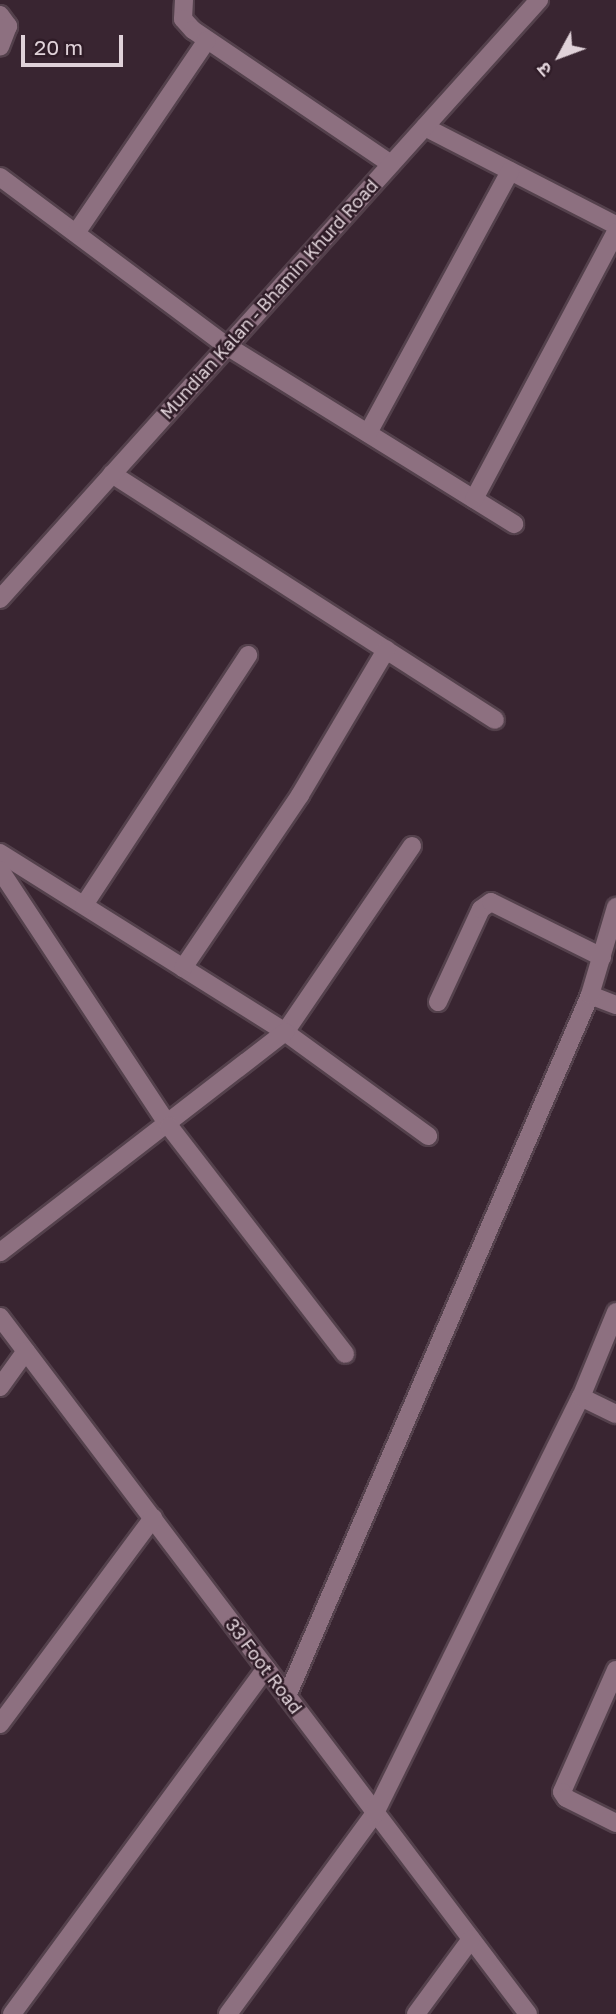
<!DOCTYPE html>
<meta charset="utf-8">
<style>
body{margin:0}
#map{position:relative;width:616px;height:2014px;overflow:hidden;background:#392531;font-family:"Golos Text","Noto Sans Devanagari",sans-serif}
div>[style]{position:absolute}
.roads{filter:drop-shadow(2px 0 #54414c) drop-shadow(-2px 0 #54414c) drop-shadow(0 2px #54414c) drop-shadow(0 -2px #54414c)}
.minor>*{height:18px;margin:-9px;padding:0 9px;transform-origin:9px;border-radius:9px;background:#8d7080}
span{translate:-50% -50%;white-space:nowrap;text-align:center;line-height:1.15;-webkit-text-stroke:5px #2f1c27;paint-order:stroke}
.street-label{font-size:18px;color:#e0d2d9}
.north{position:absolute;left:525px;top:21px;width:70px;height:70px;-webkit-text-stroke:5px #2f1c27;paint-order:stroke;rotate:229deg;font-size:19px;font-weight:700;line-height:28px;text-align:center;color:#e0d2d9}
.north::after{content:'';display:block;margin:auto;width:24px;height:32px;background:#e0d2d9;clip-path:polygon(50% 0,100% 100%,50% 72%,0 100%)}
.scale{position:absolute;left:21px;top:35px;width:102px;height:32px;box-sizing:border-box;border:4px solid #e0d2d9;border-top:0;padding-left:9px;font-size:21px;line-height:24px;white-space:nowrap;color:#e0d2d9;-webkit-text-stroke:5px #2f1c27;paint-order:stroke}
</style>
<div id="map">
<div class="roads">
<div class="minor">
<div style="left:184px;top:0;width:19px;rotate:93deg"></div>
<div style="left:183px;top:19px;width:15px;rotate:48deg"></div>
<div style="left:193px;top:30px;width:239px;rotate:34.1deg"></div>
<div style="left:0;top:15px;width:14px;rotate:54deg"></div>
<div style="left:8px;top:26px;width:22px;rotate:111deg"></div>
<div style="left:425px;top:127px;width:215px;rotate:27.2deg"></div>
<div style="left:0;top:177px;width:283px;rotate:36.7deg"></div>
<div style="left:227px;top:346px;width:338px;rotate:31.8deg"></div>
<div style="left:76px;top:233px;width:233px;rotate:-55.8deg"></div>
<div style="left:368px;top:433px;width:298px;rotate:-61.5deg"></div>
<div style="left:112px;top:474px;width:455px;rotate:32.7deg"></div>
<div style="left:474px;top:499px;width:302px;rotate:-62deg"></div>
<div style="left:0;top:599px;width:806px;rotate:-48.02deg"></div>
<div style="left:412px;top:846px;width:225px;rotate:124.3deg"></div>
<div style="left:285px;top:1032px;width:177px;rotate:36deg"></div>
<div style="left:0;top:853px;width:337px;rotate:32.1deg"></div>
<div style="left:285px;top:1032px;width:360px;rotate:142.3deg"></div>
<div style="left:0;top:870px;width:307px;rotate:56.6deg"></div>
<div style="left:169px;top:1126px;width:288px;rotate:52.3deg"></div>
<div style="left:84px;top:905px;width:299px;rotate:-56.7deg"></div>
<div style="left:183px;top:968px;width:209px;rotate:-55.9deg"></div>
<div style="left:300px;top:795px;width:169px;rotate:-59.3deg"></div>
<div style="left:590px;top:995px;width:28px;rotate:21deg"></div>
<div style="left:438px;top:1002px;width:102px;rotate:-65.2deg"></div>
<div style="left:481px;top:909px;width:12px;rotate:-35deg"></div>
<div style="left:491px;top:902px;width:124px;rotate:26.4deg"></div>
<div style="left:0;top:1317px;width:874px;rotate:52.85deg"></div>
<div style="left:0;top:1387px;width:44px;rotate:-54.2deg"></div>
<div style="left:581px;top:1397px;width:39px;rotate:26deg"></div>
<div style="left:616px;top:1670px;width:133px;rotate:113.9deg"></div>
<div style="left:562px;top:1792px;width:7px;rotate:56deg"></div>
<div style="left:566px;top:1798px;width:56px;rotate:26.6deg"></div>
<div style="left:287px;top:1696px;width:764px;rotate:-66.62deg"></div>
<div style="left:590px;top:995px;width:92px;rotate:-73.5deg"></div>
<div style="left:0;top:1724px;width:257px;rotate:-53.4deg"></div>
<div style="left:12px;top:2014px;width:429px;rotate:-53.7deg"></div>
<div style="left:228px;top:2014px;width:249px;rotate:-53.8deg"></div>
<div style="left:375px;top:1813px;width:464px;rotate:-63.7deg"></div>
<div style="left:581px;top:1397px;width:92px;rotate:-67.6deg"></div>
<div style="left:416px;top:2014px;width:93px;rotate:-53.7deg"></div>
</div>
</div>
<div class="street-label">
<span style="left:269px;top:299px;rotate:-48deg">Mundian Kalan - Bhamin Khurd Road</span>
<span style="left:264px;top:1666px;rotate:53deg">33 Foot Road</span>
</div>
<div class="north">उ</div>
<div class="scale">20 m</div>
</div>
